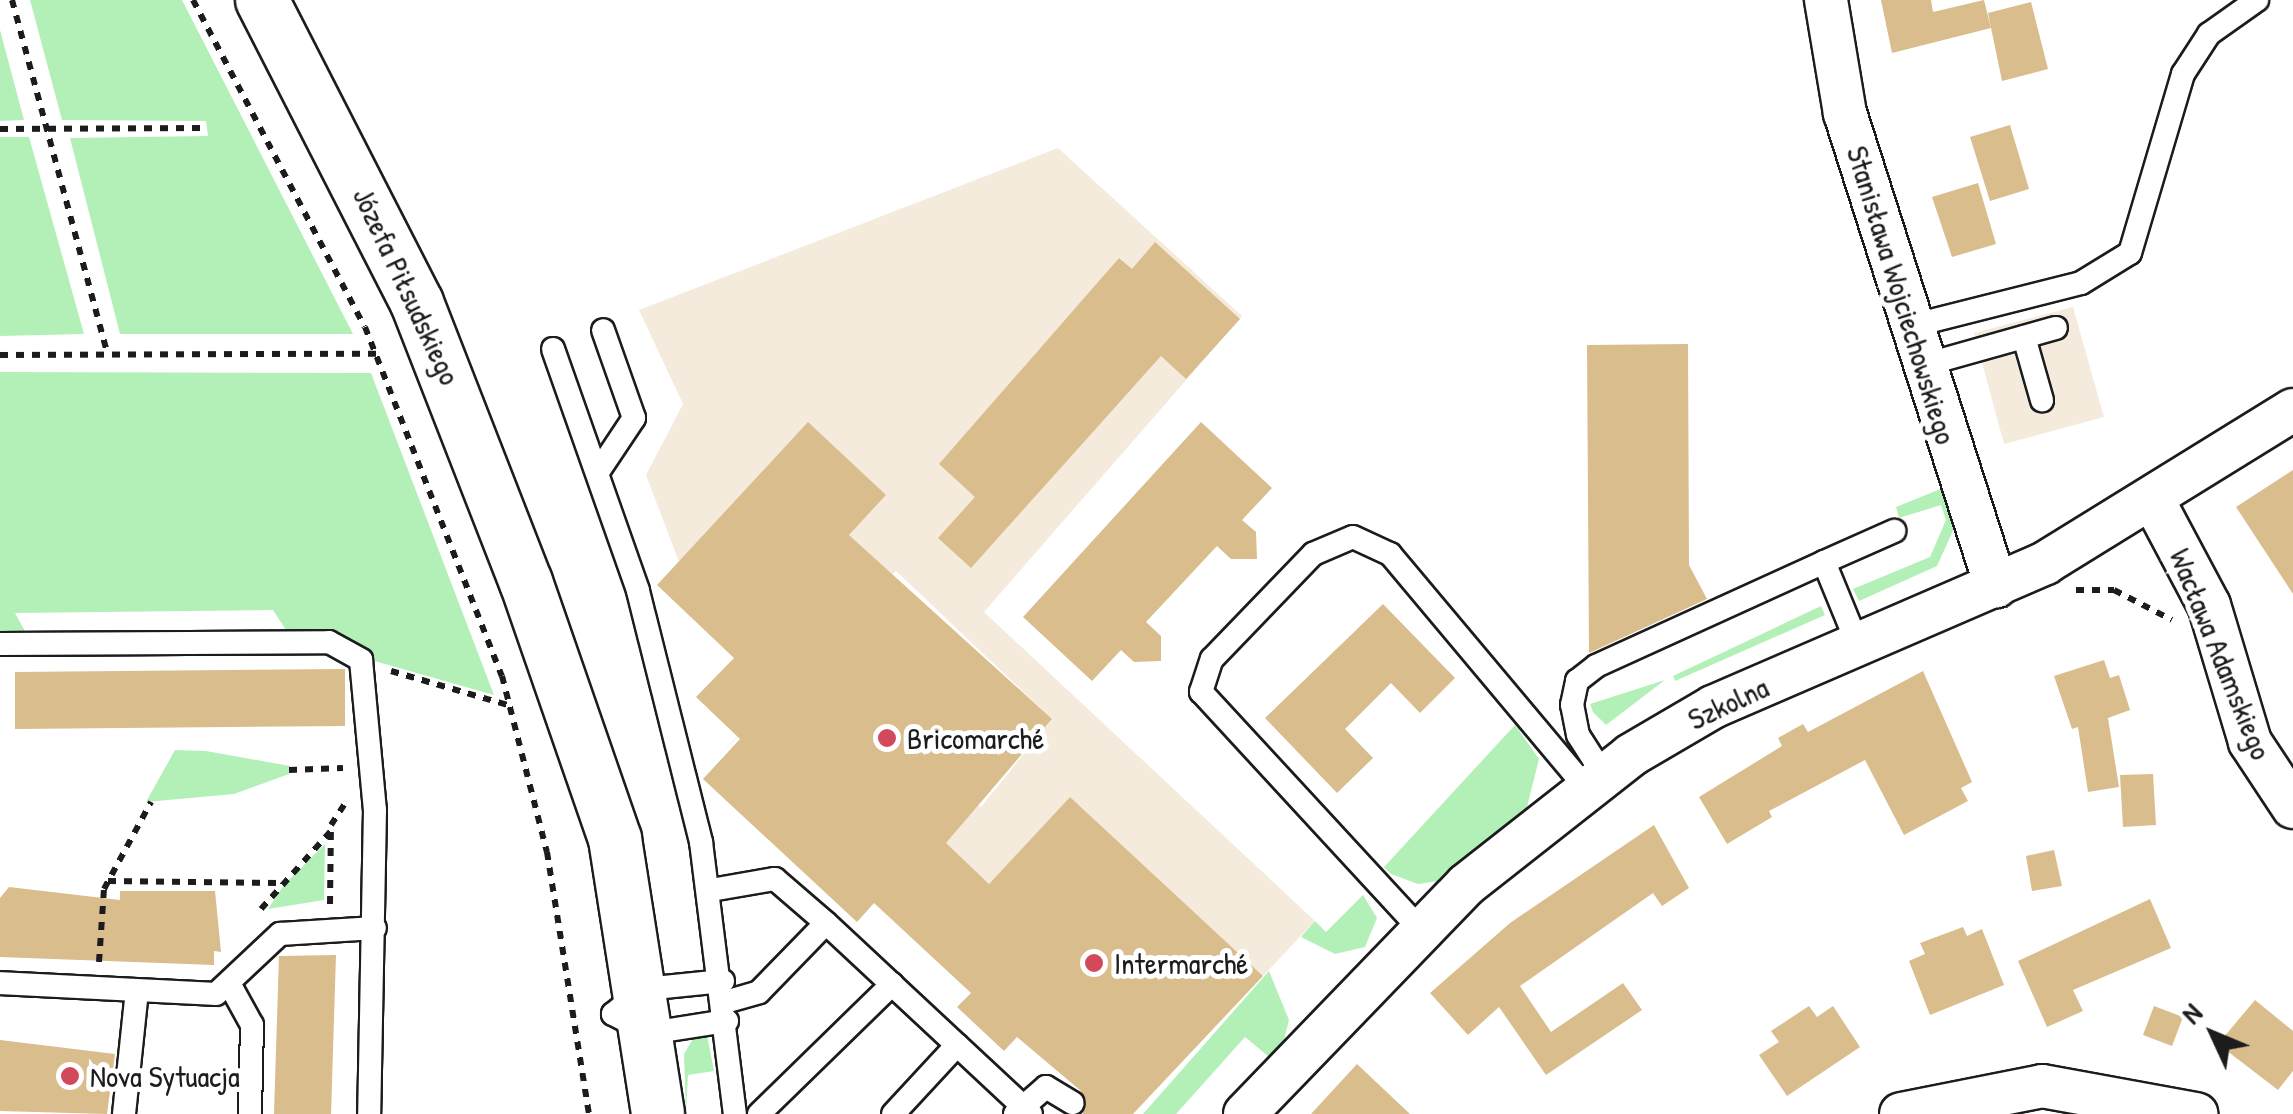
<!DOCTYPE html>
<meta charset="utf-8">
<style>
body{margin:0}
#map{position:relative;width:2293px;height:1114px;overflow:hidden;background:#fff;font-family:"Patrick Hand",sans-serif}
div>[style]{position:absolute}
.built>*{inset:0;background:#f4ebdd}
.green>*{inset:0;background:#b3f0b7}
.building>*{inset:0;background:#d9bd8d}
.path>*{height:6px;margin-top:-3px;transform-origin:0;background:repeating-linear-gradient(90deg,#1c1c1c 0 8px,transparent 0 16px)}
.roads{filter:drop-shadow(2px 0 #1c1c1c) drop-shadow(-2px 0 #1c1c1c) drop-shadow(0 2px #1c1c1c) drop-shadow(0 -2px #1c1c1c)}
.service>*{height:22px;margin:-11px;padding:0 11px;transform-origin:11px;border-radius:11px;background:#fff}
.minor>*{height:42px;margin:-21px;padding:0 21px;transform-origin:21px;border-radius:21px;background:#fff}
.tertiary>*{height:52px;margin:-26px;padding:0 26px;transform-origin:26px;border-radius:26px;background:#fff}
.dots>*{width:28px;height:28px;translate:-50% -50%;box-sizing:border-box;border:5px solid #fff;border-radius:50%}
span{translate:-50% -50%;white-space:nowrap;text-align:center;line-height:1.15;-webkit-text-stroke:10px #fff;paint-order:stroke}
.street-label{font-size:30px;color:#1c1c1c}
.poi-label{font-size:30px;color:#1c1c1c}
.left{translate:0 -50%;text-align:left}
.north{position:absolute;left:2163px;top:984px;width:100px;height:100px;-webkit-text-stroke:8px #fff;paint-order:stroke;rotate:314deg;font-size:28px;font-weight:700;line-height:40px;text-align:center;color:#1c1c1c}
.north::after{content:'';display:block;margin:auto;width:35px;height:45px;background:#1c1c1c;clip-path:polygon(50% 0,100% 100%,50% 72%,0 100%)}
</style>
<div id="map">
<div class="built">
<div style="clip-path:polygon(1058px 148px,1242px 316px,984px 612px,1315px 921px,1263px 976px,1070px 797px,989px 884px,939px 837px,974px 802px,981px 807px,1052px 719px,896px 571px,700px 776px,890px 573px,849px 535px,886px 495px,679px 562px,646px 475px,683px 404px,639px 310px)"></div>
<div style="clip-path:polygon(2073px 307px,2104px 417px,2004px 444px,1974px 333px)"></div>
</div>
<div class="green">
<div style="clip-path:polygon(30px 0,182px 0,353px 334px,120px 334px,70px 138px,208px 136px,206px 121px,62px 120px)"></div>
<div style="clip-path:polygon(0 30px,24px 120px,0 121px)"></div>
<div style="clip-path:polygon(0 137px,29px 137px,84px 334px,0 336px)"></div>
<div style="clip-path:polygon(0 372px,371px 373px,494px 695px,371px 660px,346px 636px,286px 630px,273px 610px,15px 613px,26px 633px,0 634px)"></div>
<div style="clip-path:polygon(1943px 488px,1956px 524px,1937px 566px,1859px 601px,1853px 589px,1930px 557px,1946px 520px,1941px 505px,1899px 518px,1896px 507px)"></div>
<div style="clip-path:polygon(1821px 606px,1825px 615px,1675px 681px,1673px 676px)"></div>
<div style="clip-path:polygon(1665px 680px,1606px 725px,1593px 712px,1590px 704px)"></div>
<div style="clip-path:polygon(1515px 725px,1539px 759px,1527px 807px,1445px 880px,1418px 884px,1391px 874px,1384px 867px)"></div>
<div style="clip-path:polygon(175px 750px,206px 751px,290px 766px,289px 774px,234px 794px,146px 802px)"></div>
<div style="clip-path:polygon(325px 844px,324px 900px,268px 909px,284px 885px)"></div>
<div style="clip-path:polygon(1363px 895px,1377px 918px,1365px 947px,1335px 954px,1301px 937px,1315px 921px,1326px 932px)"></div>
<div style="clip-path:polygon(1269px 971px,1289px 1020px,1283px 1044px,1268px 1056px,1245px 1037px,1176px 1114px,1143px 1114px)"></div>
<div style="clip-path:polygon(707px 1035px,714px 1071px,688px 1075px,686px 1114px,684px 1054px,694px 1037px)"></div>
</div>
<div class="building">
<div style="clip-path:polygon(1881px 0,1931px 0,1933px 12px,1984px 0,1991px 28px,1892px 53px)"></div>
<div style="clip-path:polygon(2031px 2px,2048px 69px,2002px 81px,1988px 13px)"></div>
<div style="clip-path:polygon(2010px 125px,2029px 189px,1990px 201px,1970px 137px)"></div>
<div style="clip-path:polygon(1978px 183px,1996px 244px,1952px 257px,1932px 197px)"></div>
<div style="clip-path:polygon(1155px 242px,1240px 319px,1186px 379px,1161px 356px,971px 568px,938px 538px,975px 497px,939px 464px,1119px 258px,1132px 269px)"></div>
<div style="clip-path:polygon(1688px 344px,1689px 565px,1707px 599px,1589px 653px,1587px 345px)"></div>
<div style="clip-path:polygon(808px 422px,886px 495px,849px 535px,1052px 719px,946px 843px,989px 884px,1070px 797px,1263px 976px,1133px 1114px,1083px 1114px,1081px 1091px,1017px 1037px,1004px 1051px,957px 1007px,971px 993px,874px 903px,857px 922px,703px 779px,740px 739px,696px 697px,734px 658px,657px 585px)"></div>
<div style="clip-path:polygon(1201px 422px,1272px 488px,1242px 520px,1256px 532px,1257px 559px,1231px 559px,1217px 546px,1146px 622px,1161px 636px,1161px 661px,1134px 662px,1121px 650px,1092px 681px,1023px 617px)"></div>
<div style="clip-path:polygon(2293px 470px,2293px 594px,2236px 507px)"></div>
<div style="clip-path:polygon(1383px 604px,1455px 678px,1420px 713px,1391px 683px,1345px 729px,1373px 758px,1337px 793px,1265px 718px)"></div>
<div style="clip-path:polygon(2104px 660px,2110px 678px,2119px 675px,2130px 710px,2108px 718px,2119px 787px,2088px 792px,2078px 727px,2072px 729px,2054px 676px)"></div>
<div style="clip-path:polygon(345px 669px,345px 726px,15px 729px,15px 672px)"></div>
<div style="clip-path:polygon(1923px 671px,1972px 782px,1961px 788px,1968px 801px,1904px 835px,1865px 760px,1769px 811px,1772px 817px,1727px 844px,1699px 797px,1782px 746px,1778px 738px,1803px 724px,1808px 732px)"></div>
<div style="clip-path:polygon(2153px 774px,2156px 825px,2123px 827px,2120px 775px)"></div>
<div style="clip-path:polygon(1654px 825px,1689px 888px,1662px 906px,1653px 893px,1520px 986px,1551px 1032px,1623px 983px,1642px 1010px,1546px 1075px,1499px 1007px,1468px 1035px,1430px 993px,1510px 923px)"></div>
<div style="clip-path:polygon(2054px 850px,2062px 886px,2032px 891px,2026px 856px)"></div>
<div style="clip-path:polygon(9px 887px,120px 900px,120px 891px,215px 891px,221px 952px,214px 951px,214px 965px,0 957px,0 898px)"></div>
<div style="clip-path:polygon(2150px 899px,2171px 948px,2073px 990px,2083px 1011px,2047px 1027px,2018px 961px)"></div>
<div style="clip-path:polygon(1963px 927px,1967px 936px,1982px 929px,2004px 985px,1930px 1015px,1909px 961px,1925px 954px,1920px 943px)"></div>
<div style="clip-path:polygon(336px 955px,331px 1114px,274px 1114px,279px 956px)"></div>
<div style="clip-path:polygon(2255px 1000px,2293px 1031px,2293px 1071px,2278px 1090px,2218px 1044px)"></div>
<div style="clip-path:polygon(1809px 1006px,1817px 1017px,1833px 1006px,1860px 1047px,1787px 1096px,1759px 1055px,1779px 1042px,1771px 1031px)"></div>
<div style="clip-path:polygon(2154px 1006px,2183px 1017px,2172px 1046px,2143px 1035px)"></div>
<div style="clip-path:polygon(0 1040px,115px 1054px,107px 1114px,0 1111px)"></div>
<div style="clip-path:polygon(1357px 1064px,1410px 1114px,1311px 1114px)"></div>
</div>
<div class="path">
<div style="left:12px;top:0;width:365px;rotate:74.9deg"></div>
<div style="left:193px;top:0;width:369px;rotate:62.3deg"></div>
<div style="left:365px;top:327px;width:375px;rotate:68.6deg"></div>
<div style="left:502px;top:676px;width:182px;rotate:75.7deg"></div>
<div style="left:547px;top:852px;width:265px;rotate:80.9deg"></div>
<div style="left:0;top:129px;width:204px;rotate:-0.3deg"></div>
<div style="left:0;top:355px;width:376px;rotate:-0.2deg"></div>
<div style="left:2076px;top:590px;width:38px"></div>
<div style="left:2114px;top:590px;width:65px;rotate:27.3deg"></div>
<div style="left:391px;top:671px;width:122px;rotate:16.2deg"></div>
<div style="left:289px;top:770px;width:54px;rotate:-2.1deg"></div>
<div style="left:108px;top:881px;width:172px;rotate:0.7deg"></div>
<div style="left:330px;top:904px;width:79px;rotate:-89.3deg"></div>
<div style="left:331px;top:825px;width:24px;rotate:-57deg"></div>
<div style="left:261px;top:909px;width:105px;rotate:-48.1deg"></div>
<div style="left:99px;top:962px;width:73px;rotate:-86.1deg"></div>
<div style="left:104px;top:889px;width:99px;rotate:-61.6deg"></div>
</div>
<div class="roads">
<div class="service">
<div style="left:1911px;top:326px;width:175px;rotate:-14.2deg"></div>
<div style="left:2081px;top:283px;width:57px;rotate:-31.5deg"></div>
<div style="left:2130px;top:253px;width:187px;rotate:-73.5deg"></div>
<div style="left:2183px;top:74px;width:48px;rotate:-57deg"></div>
<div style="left:2209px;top:34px;width:59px;rotate:-35.3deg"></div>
<div style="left:2024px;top:337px;width:66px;rotate:74.1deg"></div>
<div style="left:553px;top:349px;width:256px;rotate:70.6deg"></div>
<div style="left:638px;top:591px;width:259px;rotate:75.9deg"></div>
<div style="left:701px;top:842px;width:274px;rotate:82.9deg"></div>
<div style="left:1924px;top:365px;width:137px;rotate:-15.7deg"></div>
<div style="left:598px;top:472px;width:65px;rotate:-56.3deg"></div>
<div style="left:634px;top:418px;width:93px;rotate:-109.4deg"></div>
<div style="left:1824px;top:562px;width:77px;rotate:-23.9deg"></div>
<div style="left:0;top:644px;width:329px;rotate:-0.3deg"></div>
<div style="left:329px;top:642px;width:37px;rotate:29deg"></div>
<div style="left:361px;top:660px;width:151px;rotate:84.7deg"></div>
<div style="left:375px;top:810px;width:304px;rotate:91.1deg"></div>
<div style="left:1603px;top:774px;width:46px;rotate:-122.7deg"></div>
<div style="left:1578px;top:735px;width:31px;rotate:-101deg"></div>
<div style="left:1572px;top:705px;width:25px;rotate:-78deg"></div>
<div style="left:1577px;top:681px;width:24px;rotate:-38deg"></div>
<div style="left:1596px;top:666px;width:251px;rotate:-24.5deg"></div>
<div style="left:1824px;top:562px;width:90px;rotate:67.7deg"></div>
<div style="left:711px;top:890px;width:65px;rotate:-9.8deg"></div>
<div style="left:775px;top:879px;width:67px;rotate:40.8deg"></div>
<div style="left:1420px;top:929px;width:323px;rotate:-132.7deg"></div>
<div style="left:1201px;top:692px;width:35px;rotate:-72deg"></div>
<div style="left:1212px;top:659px;width:146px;rotate:-46.1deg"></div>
<div style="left:1313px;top:554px;width:43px;rotate:-23deg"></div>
<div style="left:1353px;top:537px;width:41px;rotate:24.7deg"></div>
<div style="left:1390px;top:554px;width:303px;rotate:50deg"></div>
<div style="left:723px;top:981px;width:79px;rotate:174.2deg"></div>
<div style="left:644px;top:989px;width:40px;rotate:141deg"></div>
<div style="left:613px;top:1014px;width:42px;rotate:27.2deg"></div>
<div style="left:650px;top:1033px;width:78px;rotate:-8.9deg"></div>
<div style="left:0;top:983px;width:216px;rotate:2.9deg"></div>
<div style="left:216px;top:994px;width:88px;rotate:-43.2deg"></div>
<div style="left:280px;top:934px;width:95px;rotate:-3.6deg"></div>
<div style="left:230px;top:985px;width:46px;rotate:61.2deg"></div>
<div style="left:252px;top:1025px;width:89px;rotate:91.3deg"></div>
<div style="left:725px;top:1002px;width:35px;rotate:-16deg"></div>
<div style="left:759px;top:992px;width:96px;rotate:-45.8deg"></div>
<div style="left:826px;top:923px;width:179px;rotate:43deg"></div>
<div style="left:957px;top:1045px;width:94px;rotate:132.8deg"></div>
<div style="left:957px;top:1045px;width:101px;rotate:43deg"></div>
<div style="left:124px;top:1114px;width:124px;rotate:-84deg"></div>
<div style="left:759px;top:1114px;width:186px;rotate:-44.3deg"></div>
<div style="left:1015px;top:1114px;width:41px;rotate:-41.1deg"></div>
<div style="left:1046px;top:1087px;width:31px;rotate:31deg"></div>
</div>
<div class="minor">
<div style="left:1826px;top:0;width:115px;rotate:80.5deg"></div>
<div style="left:1845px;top:113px;width:497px;rotate:72.3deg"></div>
<div style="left:2152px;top:498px;width:121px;rotate:62deg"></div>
<div style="left:2209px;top:605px;width:143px;rotate:73.3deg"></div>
<div style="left:2250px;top:742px;width:78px;rotate:56.5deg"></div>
<div style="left:1245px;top:1114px;width:318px;rotate:-46deg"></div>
<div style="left:1466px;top:885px;width:210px;rotate:-38.2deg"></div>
<div style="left:1631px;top:755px;width:95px;rotate:-30.3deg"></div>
<div style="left:1713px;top:707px;width:362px;rotate:-23.4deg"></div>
<div style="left:2045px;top:563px;width:291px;rotate:-31.7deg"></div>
<div style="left:1901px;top:1114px;width:144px;rotate:-11.2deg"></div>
<div style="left:2042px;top:1086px;width:157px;rotate:10.3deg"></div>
</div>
<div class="tertiary">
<div style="left:262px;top:0;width:340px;rotate:62.9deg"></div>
<div style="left:417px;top:303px;width:300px;rotate:68.7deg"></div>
<div style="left:526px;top:582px;width:272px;rotate:70.9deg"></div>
<div style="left:615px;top:839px;width:278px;rotate:81.1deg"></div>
</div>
</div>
<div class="dots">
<div style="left:887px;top:738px;background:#d1495b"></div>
<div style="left:1094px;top:963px;background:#d1495b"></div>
<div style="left:70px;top:1076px;background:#d1495b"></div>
</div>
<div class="street-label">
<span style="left:407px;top:286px;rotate:65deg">Józefa Piłsudskiego</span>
<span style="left:1902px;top:295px;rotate:73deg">Stanisława Wojciechowskiego</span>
<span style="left:2221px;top:654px;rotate:68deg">Wacława Adamskiego</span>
<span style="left:1728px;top:703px;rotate:-25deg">Szkolna</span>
</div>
<div class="poi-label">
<span class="left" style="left:907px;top:738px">Bricomarché</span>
<span class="left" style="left:1114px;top:963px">Intermarché</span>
<span class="left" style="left:90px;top:1076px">Nova Sytuacja</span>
</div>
<div class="north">N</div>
</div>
